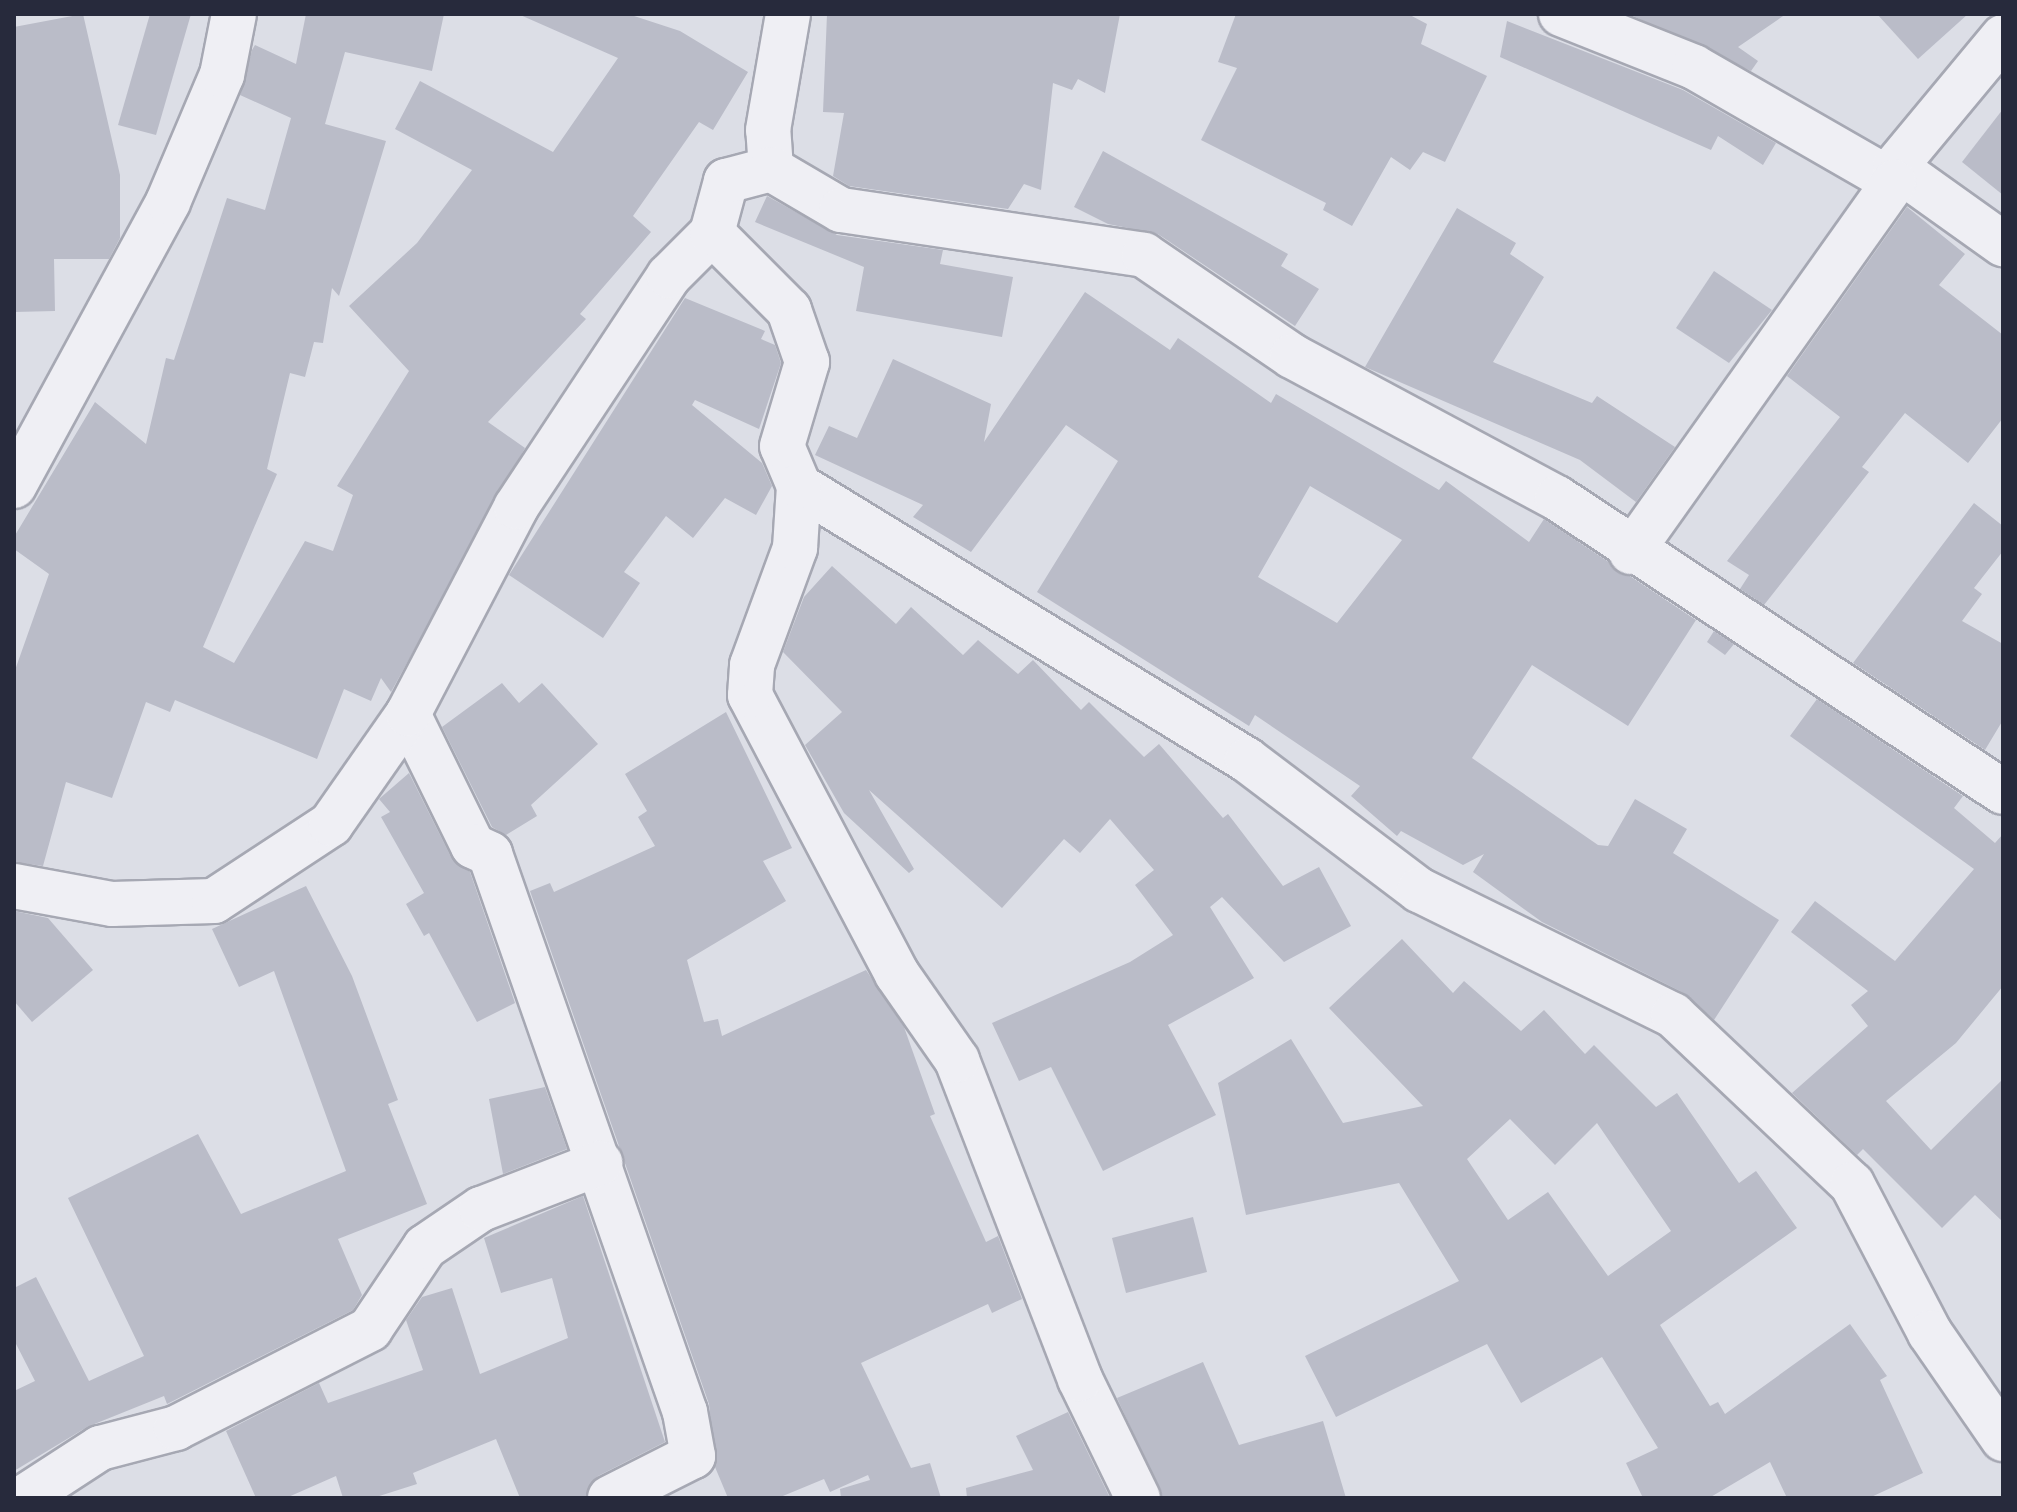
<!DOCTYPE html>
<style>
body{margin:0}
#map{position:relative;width:2017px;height:1512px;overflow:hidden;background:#dcdee6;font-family:"Nunito Sans",sans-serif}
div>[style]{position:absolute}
.building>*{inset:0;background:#babcc8}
.roads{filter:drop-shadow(2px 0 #a6a8b3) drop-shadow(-2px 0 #a6a8b3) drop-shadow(0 2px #a6a8b3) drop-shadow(0 -2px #a6a8b3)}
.minor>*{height:44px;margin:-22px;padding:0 22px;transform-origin:22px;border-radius:22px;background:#efeff4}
span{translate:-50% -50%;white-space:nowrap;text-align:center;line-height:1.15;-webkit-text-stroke:7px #ebedf4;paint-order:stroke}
.frame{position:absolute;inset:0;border:16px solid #272a3c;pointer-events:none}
</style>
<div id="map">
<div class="building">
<div style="clip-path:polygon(83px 14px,120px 175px,120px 238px,109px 259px,54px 259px,55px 311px,14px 312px,14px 27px)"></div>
<div style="clip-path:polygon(150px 14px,191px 14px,156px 135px,118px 125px)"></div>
<div style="clip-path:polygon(306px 14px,444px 14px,432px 71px,345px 52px,325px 124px,386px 141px,339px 296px,332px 288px,323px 343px,314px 342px,305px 377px,290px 373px,267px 469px,277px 474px,203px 647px,234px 663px,305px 541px,333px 551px,353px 495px,337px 486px,409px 371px,349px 306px,417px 243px,472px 170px,395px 129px,420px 81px,553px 152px,618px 58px,518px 14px,628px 14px,680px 31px,748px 72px,713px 130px,699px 122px,633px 216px,651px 232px,580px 314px,586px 319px,488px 422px,525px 448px,391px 692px,381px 678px,371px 701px,344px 689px,317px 759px,175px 700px,170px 712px,146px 702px,112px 798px,66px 782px,43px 866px,14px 862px,14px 673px,49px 574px,14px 549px,14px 537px,95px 402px,146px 444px,166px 358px,174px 360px,227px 198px,265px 210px,291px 118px,240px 95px,252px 50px,255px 45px,296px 64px)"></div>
<div style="clip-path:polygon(827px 14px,1120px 14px,1105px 93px,1078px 79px,1072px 90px,1053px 83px,1041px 190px,1024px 184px,1008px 209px,849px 186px,833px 176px,844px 113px,823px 112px)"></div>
<div style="clip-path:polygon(1236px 14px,1408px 14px,1427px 24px,1421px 44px,1487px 76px,1445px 162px,1423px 152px,1410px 170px,1391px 157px,1352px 226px,1323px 210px,1326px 203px,1201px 140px,1237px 68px,1218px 62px)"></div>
<div style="clip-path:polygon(1786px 14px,1738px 47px,1758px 61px,1751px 71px,1631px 15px)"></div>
<div style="clip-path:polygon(1877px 14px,1968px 14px,1918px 59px)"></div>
<div style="clip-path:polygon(1507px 21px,1683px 90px,1776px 143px,1763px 165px,1718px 136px,1711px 150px,1500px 57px)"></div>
<div style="clip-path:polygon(2003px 109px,2003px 195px,1962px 162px)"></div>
<div style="clip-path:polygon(1103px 151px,1288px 254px,1281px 266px,1319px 289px,1295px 326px,1158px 234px,1108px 224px,1074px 207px)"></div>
<div style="clip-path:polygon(767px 196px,837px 235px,943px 250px,940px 264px,1013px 277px,1002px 337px,856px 311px,864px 267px,755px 222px)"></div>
<div style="clip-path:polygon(1907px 207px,1965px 254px,1939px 285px,2003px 335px,2003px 418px,1968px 463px,1905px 413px,1862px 467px,1869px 472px,1764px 605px,1740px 589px,1749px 575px,1727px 561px,1840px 417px,1787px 376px)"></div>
<div style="clip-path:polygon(1457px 208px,1516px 243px,1510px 254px,1544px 277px,1493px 362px,1592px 403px,1597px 396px,1675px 447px,1636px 502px,1580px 460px,1365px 367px)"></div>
<div style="clip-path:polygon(1714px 271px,1772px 310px,1729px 363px,1676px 328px)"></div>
<div style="clip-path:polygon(evenodd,1085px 292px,1170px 350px,1178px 338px,1271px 403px,1276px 394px,1439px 490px,1446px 481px,1529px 542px,1544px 519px,1696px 620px,1628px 726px,1532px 665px,1472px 758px,1598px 845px,1608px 846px,1635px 799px,1687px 829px,1673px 853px,1779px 920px,1714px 1020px,1684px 993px,1542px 922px,1473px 872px,1484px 854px,1463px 865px,1401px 831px,1397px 836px,1351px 796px,1360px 786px,1255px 715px,1249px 726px,1037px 592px,1118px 461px,1066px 425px,971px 552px,913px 517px,923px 505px,815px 455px,829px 426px,857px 438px,893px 359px,991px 404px,984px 442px,1085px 292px,1310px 486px,1402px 540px,1337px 623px,1258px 577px,1310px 486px)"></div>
<div style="clip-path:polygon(685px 298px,765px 331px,761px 339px,775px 345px,781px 363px,759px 429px,695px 400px,692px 405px,762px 463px,772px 486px,756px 515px,725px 498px,693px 538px,666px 516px,624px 572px,640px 583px,603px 638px,509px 575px)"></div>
<div style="clip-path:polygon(1974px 503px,2003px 526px,2003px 551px,1974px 588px,1982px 594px,1962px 621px,2003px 644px,2003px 720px,1985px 750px,1853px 663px)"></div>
<div style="clip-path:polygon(832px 566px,896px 624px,911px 607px,963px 655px,978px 640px,1018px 674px,1033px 660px,1081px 710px,1089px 702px,1144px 757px,1159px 744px,1223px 818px,1228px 814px,1283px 886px,1319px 867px,1351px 926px,1284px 962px,1222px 897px,1210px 907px,1254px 978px,1168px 1025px,1216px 1115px,1103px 1171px,1051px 1067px,1019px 1081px,992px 1023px,1130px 962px,1173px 935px,1135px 885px,1154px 870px,1110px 819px,1080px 853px,1064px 839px,1002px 908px,869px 790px,914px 869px,909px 873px,844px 813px,805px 745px,842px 712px,783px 652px,804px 597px)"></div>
<div style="clip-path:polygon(1714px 631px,1734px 644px,1725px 655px,1707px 642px)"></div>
<div style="clip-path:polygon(502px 683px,519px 703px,542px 683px,598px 744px,531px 805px,537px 816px,506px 835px,492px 827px,442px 727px)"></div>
<div style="clip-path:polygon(1817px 699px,1963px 796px,1954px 808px,1995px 843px,2003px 834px,2003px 986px,1956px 1043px,1886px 1101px,1931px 1150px,2003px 1079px,2003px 1222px,1975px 1195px,1942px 1228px,1863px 1149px,1857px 1155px,1792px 1093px,1868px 1026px,1851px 1005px,1868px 991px,1791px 932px,1815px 901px,1895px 961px,1974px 869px,1790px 736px)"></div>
<div style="clip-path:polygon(726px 712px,792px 848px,763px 861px,786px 901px,687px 960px,704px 1022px,718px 1019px,722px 1036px,866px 970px,904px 1027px,935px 1114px,930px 1116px,986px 1242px,998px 1236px,1022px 1299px,992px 1313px,988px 1304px,861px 1363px,911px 1468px,930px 1463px,941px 1498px,841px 1498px,840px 1489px,870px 1480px,868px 1475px,830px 1492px,824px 1479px,778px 1498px,728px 1498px,715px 1467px,709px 1404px,530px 891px,550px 883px,554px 892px,655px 846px,638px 817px,647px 811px,625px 774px)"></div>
<div style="clip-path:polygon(409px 773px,451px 857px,470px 872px,515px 1003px,477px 1022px,429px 933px,424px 936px,406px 904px,424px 893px,381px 817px,390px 812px,379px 799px)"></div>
<div style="clip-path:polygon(306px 886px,352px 976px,398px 1100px,388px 1104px,427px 1204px,338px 1239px,362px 1295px,353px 1310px,167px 1404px,164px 1396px,87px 1427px,14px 1471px,14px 1391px,35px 1381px,14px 1340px,14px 1288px,36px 1277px,89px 1381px,144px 1356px,68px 1198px,198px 1134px,241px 1214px,346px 1171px,274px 971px,239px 987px,212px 929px)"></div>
<div style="clip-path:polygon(14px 911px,48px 918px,93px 970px,32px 1022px,14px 1001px)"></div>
<div style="clip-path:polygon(evenodd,1402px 939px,1453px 993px,1464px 981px,1521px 1031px,1544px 1010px,1585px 1054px,1594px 1045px,1656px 1107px,1677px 1093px,1739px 1183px,1756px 1171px,1797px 1228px,1660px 1325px,1710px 1406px,1718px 1402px,1725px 1414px,1850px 1324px,1887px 1376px,1880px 1380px,1923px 1473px,1869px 1498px,1787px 1498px,1770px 1462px,1709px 1498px,1643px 1498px,1626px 1463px,1658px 1448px,1602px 1357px,1521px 1403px,1487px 1344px,1336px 1417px,1305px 1356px,1459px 1281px,1399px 1183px,1246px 1215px,1218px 1083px,1291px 1039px,1343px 1123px,1423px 1106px,1329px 1008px,1402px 939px,1510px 1119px,1555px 1165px,1597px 1123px,1671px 1231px,1608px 1276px,1548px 1192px,1508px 1220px,1467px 1159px,1510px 1119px)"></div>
<div style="clip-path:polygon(545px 1087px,567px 1149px,503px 1174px,489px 1099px)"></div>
<div style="clip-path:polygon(583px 1196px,665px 1442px,598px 1476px,585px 1498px,520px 1498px,496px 1439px,413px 1473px,417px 1484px,373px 1498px,343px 1498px,336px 1476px,286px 1498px,256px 1498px,226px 1431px,319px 1383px,328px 1403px,423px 1370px,406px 1320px,422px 1297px,452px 1288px,480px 1374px,568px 1338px,552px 1278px,501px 1293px,484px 1238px)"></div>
<div style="clip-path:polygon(1193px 1217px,1207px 1272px,1126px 1293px,1112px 1238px)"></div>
<div style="clip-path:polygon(1203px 1362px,1239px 1445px,1323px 1421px,1346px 1498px,1163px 1498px,1117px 1398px)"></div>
<div style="clip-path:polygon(1068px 1412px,1110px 1498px,967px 1498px,966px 1488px,1033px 1470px,1016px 1436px)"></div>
</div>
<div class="roads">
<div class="minor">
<div style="left:1561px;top:14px;width:143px;rotate:21.7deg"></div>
<div style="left:1694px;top:67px;width:231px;rotate:29.9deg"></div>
<div style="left:1894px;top:182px;width:15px;rotate:-86deg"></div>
<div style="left:1895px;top:167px;width:133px;rotate:35.5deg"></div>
<div style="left:1895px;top:167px;width:169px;rotate:-50.3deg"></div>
<div style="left:771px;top:169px;width:39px;rotate:-94deg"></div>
<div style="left:768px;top:130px;width:118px;rotate:-80.2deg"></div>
<div style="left:14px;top:486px;width:323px;rotate:-61.5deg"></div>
<div style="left:168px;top:202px;width:138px;rotate:-67deg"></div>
<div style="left:222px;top:75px;width:62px;rotate:-78.9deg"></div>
<div style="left:799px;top:486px;width:525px;rotate:31.45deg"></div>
<div style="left:1247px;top:760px;width:216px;rotate:37.1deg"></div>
<div style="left:1419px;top:890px;width:283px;rotate:26.2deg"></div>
<div style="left:1673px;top:1015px;width:246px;rotate:43.4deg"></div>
<div style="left:1852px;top:1184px;width:168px;rotate:62.4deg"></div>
<div style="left:1930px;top:1333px;width:129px;rotate:55.4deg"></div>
<div style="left:1631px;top:552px;width:454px;rotate:-54.6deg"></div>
<div style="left:408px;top:714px;width:147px;rotate:63.8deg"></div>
<div style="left:473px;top:846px;width:19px;rotate:25deg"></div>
<div style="left:490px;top:854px;width:591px;rotate:70.74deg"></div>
<div style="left:685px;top:1412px;width:45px;rotate:79.7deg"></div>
<div style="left:693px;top:1456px;width:93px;rotate:153.2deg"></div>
<div style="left:14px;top:886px;width:100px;rotate:10.4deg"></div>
<div style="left:112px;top:904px;width:102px;rotate:-1.7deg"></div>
<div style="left:214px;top:901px;width:140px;rotate:-33.3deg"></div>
<div style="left:331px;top:824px;width:134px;rotate:-55deg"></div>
<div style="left:408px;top:714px;width:233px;rotate:-62.4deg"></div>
<div style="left:516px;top:507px;width:277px;rotate:-56.5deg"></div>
<div style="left:669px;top:276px;width:61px;rotate:-45deg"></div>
<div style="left:23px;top:1498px;width:92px;rotate:-33deg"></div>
<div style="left:100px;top:1448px;width:79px;rotate:-14.7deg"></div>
<div style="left:176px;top:1428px;width:218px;rotate:-27deg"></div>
<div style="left:370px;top:1329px;width:99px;rotate:-56.1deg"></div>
<div style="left:425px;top:1247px;width:68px;rotate:-34.2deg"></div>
<div style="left:481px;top:1209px;width:128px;rotate:-21.1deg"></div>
<div style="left:1138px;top:1498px;width:132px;rotate:-116deg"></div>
<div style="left:1080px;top:1379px;width:342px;rotate:-111.1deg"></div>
<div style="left:957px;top:1060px;width:105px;rotate:-124.9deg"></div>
<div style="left:897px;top:974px;width:315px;rotate:-117.8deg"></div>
<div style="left:750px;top:695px;width:30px;rotate:-86deg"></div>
<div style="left:752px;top:665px;width:125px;rotate:-69.8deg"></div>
<div style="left:795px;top:548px;width:62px;rotate:-86.3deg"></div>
<div style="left:799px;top:486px;width:43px;rotate:-113deg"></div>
<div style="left:782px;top:446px;width:88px;rotate:-73.4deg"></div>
<div style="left:807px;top:362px;width:55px;rotate:-109.1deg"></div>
<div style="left:789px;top:310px;width:109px;rotate:-135deg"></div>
<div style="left:712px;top:233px;width:54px;rotate:-74.9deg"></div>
<div style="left:726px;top:181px;width:47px;rotate:-14.9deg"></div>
<div style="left:771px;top:169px;width:81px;rotate:30.4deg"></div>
<div style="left:841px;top:210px;width:306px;rotate:8.4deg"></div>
<div style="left:1144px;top:255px;width:179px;rotate:34.3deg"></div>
<div style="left:1292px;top:356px;width:301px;rotate:28.2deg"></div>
<div style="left:1557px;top:498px;width:534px;rotate:33.39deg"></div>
</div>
</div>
<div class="frame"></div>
</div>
